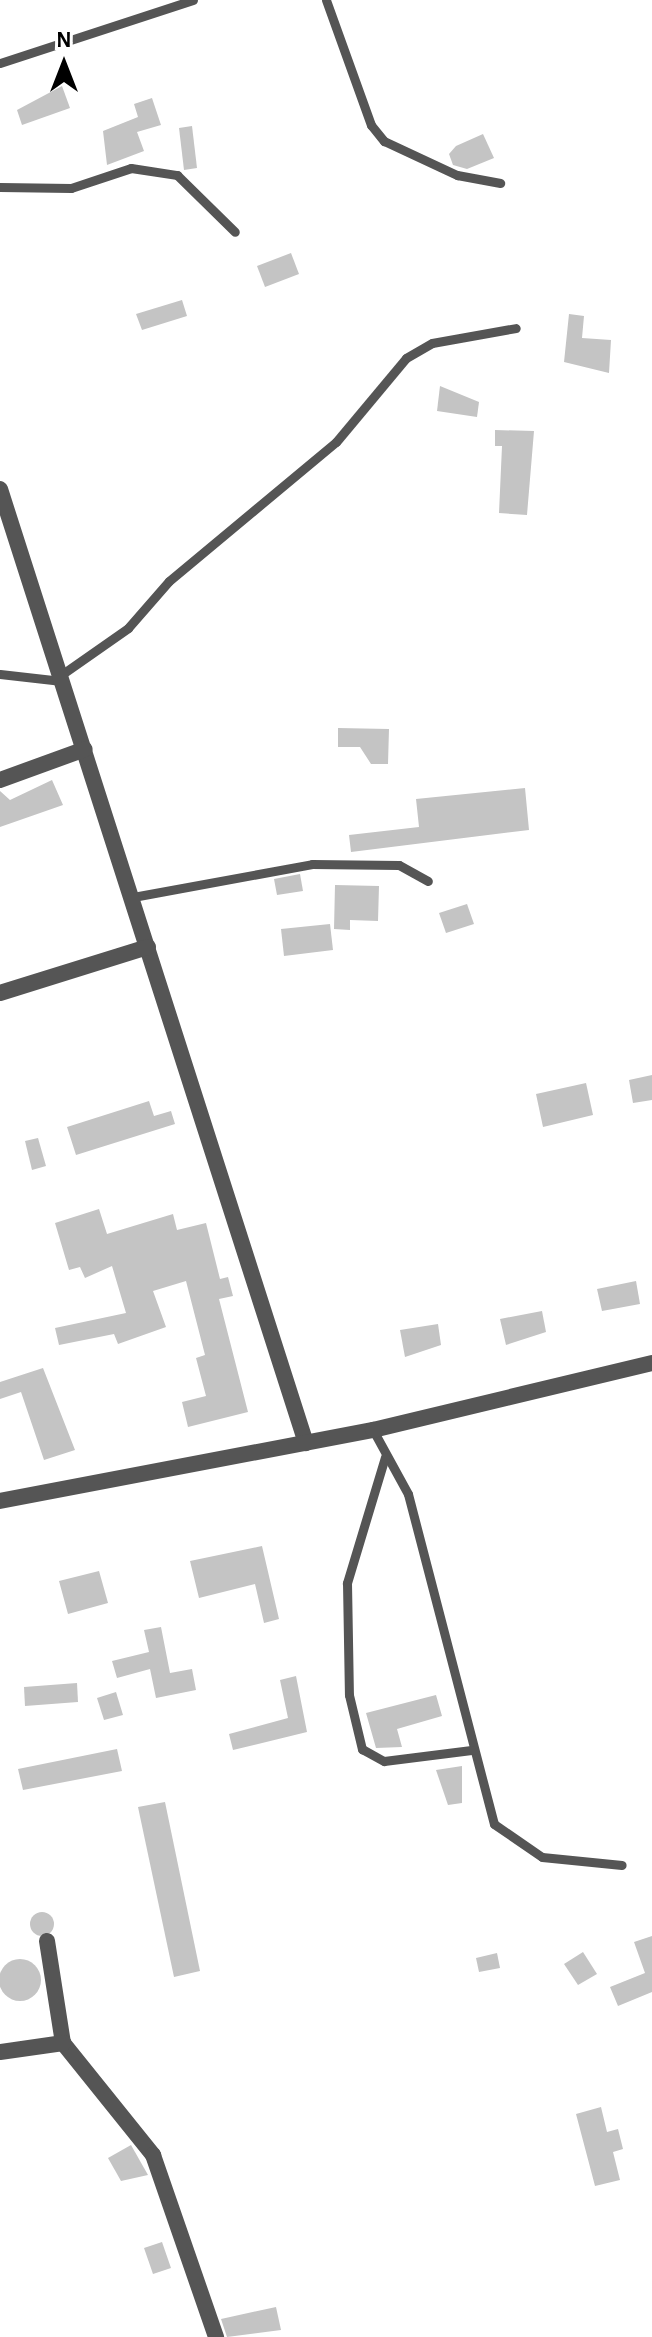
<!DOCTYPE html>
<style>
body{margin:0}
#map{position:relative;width:652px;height:2337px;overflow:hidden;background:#fff;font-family:"Alegreya Sans",sans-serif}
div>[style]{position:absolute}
.building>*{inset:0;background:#c4c4c4}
.round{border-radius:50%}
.lane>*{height:9px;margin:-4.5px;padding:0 4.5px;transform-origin:4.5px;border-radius:4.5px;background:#555}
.street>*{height:16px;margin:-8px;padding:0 8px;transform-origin:8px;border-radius:8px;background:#555}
span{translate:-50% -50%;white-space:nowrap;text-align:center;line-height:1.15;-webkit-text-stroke:8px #fff;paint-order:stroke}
.north{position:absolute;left:24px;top:24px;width:80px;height:80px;-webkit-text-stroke:6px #fff;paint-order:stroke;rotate:0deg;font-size:22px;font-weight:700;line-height:32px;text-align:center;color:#000}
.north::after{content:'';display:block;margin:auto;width:28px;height:36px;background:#000;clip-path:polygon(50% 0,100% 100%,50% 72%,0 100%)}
</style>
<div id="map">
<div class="building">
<div style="clip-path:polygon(62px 86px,70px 108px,22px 125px,17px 110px)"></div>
<div style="clip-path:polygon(152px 98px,161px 125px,137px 132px,144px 151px,107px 165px,103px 131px,138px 117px,134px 104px)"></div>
<div style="clip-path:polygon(192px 126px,197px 168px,184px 170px,179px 128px)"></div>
<div style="clip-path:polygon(483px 134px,494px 158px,467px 169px,453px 165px,449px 154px,456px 146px)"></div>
<div style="clip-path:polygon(291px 253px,299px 274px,265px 287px,257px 266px)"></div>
<div style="clip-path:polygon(182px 300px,187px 316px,142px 330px,136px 314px)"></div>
<div style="clip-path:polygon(569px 314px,584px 316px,582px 338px,611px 340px,609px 373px,564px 362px)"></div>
<div style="clip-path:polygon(440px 386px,479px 402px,477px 417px,437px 411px)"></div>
<div style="clip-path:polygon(495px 430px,534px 431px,527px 515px,499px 513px,502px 446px,495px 446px)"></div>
<div style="clip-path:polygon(338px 728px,389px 729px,388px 764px,371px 764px,360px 747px,338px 747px)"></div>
<div style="clip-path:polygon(52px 780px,63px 805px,0 827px,0 791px,10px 800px)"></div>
<div style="clip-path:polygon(525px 788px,529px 830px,351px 852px,349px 835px,419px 827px,416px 799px)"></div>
<div style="clip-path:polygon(300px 874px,303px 891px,277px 895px,274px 879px)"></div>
<div style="clip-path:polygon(335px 885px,379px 886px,378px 921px,350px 920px,350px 930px,334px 929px)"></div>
<div style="clip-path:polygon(467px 904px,474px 924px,446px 933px,439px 913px)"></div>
<div style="clip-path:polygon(330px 924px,333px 950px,284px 956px,281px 929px)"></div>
<div style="clip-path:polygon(652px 1075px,652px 1100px,633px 1103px,629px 1080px)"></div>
<div style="clip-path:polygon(586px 1083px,593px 1115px,543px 1127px,536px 1094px)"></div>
<div style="clip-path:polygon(149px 1101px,154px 1116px,171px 1111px,175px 1124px,76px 1155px,67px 1127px)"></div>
<div style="clip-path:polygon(38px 1138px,46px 1166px,32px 1170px,25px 1141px)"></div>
<div style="clip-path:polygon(99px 1209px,107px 1234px,173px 1214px,177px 1230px,206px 1223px,220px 1279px,228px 1277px,233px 1296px,219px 1299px,248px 1412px,188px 1427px,182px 1402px,206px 1396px,196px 1358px,205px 1355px,186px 1281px,153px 1291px,166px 1327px,118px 1344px,114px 1334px,59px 1345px,55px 1328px,126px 1313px,112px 1266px,85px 1278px,80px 1267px,69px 1270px,55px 1223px)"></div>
<div style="clip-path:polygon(636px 1281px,640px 1304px,602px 1311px,597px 1289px)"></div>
<div style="clip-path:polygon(542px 1311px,546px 1332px,506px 1345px,500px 1319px)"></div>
<div style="clip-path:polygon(438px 1324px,441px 1345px,405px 1357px,400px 1330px)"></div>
<div style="clip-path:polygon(43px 1368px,75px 1450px,44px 1460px,21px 1392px,0 1399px,0 1382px)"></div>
<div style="clip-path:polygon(262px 1546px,279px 1619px,264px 1623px,255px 1584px,199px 1598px,190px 1561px)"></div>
<div style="clip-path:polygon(99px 1571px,108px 1603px,68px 1614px,59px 1581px)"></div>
<div style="clip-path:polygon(161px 1627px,170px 1673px,192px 1669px,196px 1690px,156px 1698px,150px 1669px,117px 1678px,112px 1661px,149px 1652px,144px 1630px)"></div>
<div style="clip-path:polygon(296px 1676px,307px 1732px,233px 1750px,229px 1734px,288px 1718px,280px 1680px)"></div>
<div style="clip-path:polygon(77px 1683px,78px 1702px,25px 1706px,24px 1687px)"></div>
<div style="clip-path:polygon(116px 1692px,123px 1715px,104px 1720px,97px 1698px)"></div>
<div style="clip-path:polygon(436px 1695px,442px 1716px,397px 1729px,402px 1747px,376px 1748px,366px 1713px)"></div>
<div style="clip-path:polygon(117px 1749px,122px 1771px,23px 1790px,18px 1769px)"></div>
<div style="clip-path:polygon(462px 1766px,462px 1803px,448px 1805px,436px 1770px)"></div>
<div style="clip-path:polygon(165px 1802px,200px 1971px,174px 1977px,138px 1807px)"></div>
<div class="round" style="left:30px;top:1912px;width:24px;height:24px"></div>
<div style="clip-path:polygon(652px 1936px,652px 1992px,618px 2006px,610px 1987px,645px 1973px,634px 1942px)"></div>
<div style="clip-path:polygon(583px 1952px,597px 1974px,578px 1985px,564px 1964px)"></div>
<div style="clip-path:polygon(497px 1953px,500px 1968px,479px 1972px,476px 1958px)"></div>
<div class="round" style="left:-1px;top:1959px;width:42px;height:42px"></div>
<div style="clip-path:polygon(601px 2107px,607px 2132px,618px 2129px,623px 2149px,613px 2152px,620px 2180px,595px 2186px,576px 2114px)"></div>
<div style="clip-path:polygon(131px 2145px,148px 2175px,121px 2181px,108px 2158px)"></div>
<div style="clip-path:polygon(162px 2242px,171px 2268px,153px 2274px,144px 2248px)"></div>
<div style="clip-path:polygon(276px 2307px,281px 2330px,227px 2337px,221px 2319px)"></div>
</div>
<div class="lane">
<div style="left:326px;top:0;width:133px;rotate:70.2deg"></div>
<div style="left:371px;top:125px;width:21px;rotate:51deg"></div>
<div style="left:384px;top:141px;width:81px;rotate:25deg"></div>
<div style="left:457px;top:175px;width:44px;rotate:10.5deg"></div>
<div style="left:0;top:63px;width:203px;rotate:-18.1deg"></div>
<div style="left:0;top:187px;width:71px;rotate:0.8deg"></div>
<div style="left:71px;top:188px;width:63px;rotate:-18.4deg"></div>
<div style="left:131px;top:168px;width:47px;rotate:8.7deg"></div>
<div style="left:177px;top:175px;width:81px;rotate:44.5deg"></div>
<div style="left:0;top:674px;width:62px;rotate:6.4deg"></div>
<div style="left:61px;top:675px;width:82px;rotate:-35deg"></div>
<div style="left:128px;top:628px;width:62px;rotate:-48.9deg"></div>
<div style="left:169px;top:581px;width:217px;rotate:-39.8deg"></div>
<div style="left:336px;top:442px;width:109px;rotate:-50.2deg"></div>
<div style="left:406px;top:358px;width:30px;rotate:-30deg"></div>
<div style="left:432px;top:343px;width:85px;rotate:-10.1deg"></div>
<div style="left:133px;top:897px;width:182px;rotate:-10.4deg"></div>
<div style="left:312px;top:864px;width:87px;rotate:0.7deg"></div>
<div style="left:399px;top:865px;width:33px;rotate:29deg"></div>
<div style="left:373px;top:1430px;width:73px;rotate:61.3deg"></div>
<div style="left:408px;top:1494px;width:341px;rotate:75.4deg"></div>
<div style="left:494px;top:1824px;width:58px;rotate:34.5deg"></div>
<div style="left:542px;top:1857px;width:80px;rotate:5.7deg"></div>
<div style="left:385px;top:1457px;width:132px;rotate:106.8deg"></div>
<div style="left:347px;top:1583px;width:112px;rotate:89deg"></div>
<div style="left:349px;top:1695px;width:56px;rotate:76.5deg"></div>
<div style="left:362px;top:1749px;width:25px;rotate:29deg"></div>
<div style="left:384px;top:1761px;width:88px;rotate:-7.2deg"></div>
</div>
<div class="street">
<div style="left:0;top:489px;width:1002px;rotate:72.22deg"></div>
<div style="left:0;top:780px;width:90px;rotate:-20deg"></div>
<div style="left:0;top:993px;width:155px;rotate:-17.3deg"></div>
<div style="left:0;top:1501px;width:380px;rotate:-10.8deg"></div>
<div style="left:373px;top:1430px;width:287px;rotate:-13.5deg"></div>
<div style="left:47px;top:1941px;width:103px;rotate:81.1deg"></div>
<div style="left:63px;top:2043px;width:144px;rotate:51.2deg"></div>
<div style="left:153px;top:2155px;width:193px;rotate:70.9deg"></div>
<div style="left:0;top:2052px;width:64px;rotate:-8.1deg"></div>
</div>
<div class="north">N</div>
</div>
